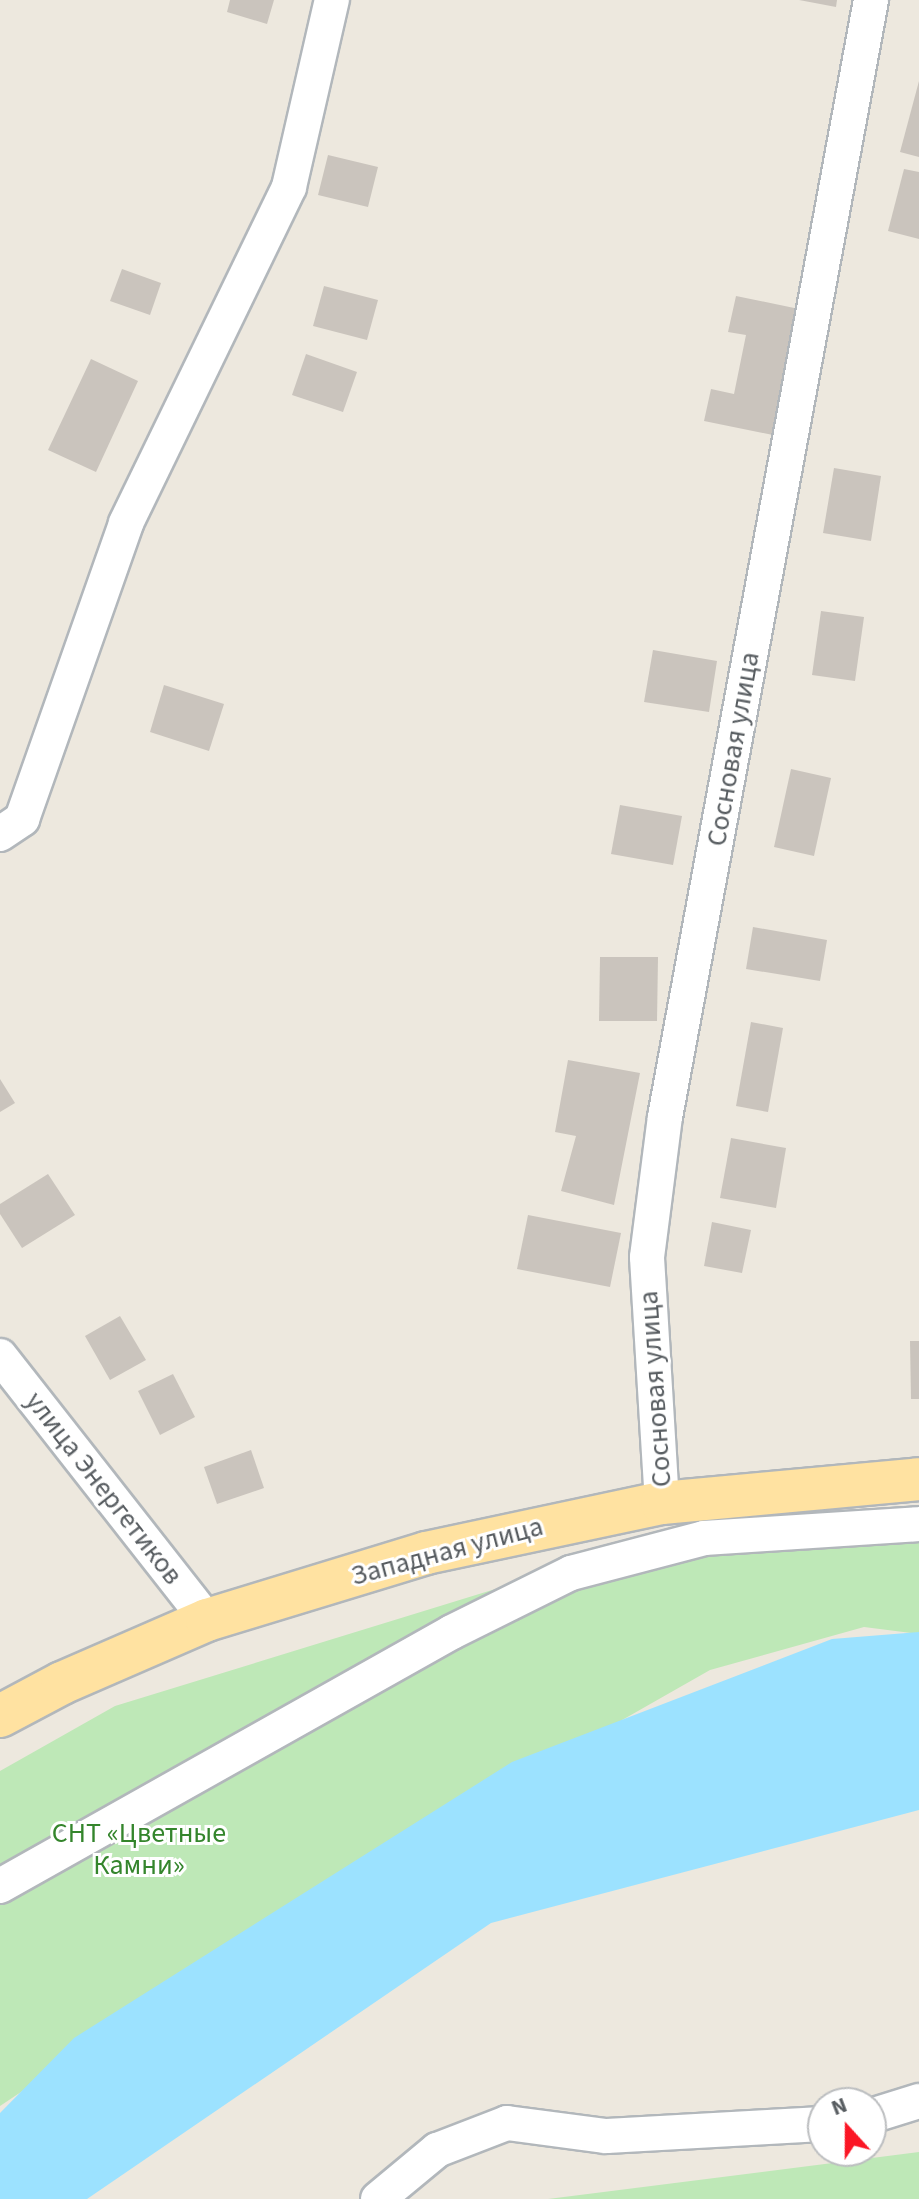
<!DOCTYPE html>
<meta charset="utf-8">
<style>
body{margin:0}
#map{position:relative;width:919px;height:2199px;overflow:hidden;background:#ede8de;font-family:"Source Sans 3",sans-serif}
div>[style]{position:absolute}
.green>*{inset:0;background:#bee8b7}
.water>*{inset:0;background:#9ce2ff}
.building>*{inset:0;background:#cac4bd}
.roads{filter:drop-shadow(2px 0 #b2b7bb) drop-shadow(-2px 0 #b2b7bb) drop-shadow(0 2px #b2b7bb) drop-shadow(0 -2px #b2b7bb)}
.minor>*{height:34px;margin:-17px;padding:0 17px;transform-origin:17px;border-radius:17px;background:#fff}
.major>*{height:42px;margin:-21px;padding:0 21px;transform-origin:21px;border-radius:21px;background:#ffe2a1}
span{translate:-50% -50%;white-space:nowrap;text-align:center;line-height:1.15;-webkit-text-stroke:6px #fff;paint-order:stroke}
.street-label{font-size:28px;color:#585d61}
.park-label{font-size:28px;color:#34852c}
.north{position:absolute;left:807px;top:2087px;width:80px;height:80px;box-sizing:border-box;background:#fff;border:2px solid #bcbec0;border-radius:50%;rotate:339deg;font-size:22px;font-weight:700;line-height:32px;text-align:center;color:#585d61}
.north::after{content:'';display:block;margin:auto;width:28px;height:36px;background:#fb1625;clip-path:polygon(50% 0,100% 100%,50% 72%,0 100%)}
</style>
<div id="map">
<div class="green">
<div style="clip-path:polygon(919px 1519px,919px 1634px,864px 1627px,710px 1670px,327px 1888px,0 2106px,0 1771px,115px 1706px,645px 1543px)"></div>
<div style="clip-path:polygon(919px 2152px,919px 2199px,548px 2199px)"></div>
</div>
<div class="water">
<div style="clip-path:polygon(919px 1632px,919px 1810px,491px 1923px,87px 2199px,0 2199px,0 2113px,74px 2038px,512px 1762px,832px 1639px)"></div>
</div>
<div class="building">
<div style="clip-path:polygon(230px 0,274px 0,267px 24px,227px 12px)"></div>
<div style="clip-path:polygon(799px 0,837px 0,836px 7px)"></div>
<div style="clip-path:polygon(919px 81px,919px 157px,900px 152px)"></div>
<div style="clip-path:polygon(328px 155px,378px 167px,368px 207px,318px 195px)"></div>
<div style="clip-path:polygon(904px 169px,919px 172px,919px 239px,888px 231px)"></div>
<div style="clip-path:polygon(122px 269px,161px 283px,150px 315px,110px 301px)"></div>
<div style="clip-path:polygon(324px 286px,378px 300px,367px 340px,313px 326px)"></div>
<div style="clip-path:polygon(736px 296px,799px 309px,773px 435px,704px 421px,711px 389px,734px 394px,746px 335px,728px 332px)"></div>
<div style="clip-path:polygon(306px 354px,357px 372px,343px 412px,292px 395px)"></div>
<div style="clip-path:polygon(91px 359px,138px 381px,96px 472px,48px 450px)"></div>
<div style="clip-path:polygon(834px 468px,881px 476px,871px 541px,823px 533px)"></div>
<div style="clip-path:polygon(821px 611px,864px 617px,855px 681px,812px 675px)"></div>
<div style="clip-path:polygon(653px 650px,717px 661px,709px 712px,644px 702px)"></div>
<div style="clip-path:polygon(164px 685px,224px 704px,209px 751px,150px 732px)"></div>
<div style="clip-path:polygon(791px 769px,831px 778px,814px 856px,774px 847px)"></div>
<div style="clip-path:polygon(620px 805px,682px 816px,673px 865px,611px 854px)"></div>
<div style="clip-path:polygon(753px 927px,827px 940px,820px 981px,746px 969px)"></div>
<div style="clip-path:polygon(600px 957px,658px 957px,657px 1021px,599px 1021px)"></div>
<div style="clip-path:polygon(751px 1022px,783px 1028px,768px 1112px,736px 1106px)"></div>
<div style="clip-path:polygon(568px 1060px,640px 1073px,614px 1205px,561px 1191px,576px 1136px,555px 1132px)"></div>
<div style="clip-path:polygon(0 1079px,15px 1103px,0 1112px)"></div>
<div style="clip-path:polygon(731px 1138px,786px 1148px,776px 1208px,720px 1198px)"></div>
<div style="clip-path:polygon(48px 1174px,75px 1215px,22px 1248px,0 1214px,0 1204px)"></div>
<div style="clip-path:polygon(528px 1215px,621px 1233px,610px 1287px,517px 1269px)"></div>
<div style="clip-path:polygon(712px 1222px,751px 1230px,742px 1273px,704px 1266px)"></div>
<div style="clip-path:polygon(120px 1316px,146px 1360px,110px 1380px,85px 1336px)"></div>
<div style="clip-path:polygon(910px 1341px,919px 1341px,919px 1399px,911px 1399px)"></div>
<div style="clip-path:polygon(173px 1374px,195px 1417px,160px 1435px,138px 1391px)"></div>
<div style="clip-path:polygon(251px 1450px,264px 1488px,217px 1504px,204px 1467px)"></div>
</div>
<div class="roads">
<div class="minor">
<div style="left:0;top:834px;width:27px;rotate:-34deg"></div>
<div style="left:22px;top:819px;width:314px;rotate:-70.6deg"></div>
<div style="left:126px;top:523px;width:373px;rotate:-64.1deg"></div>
<div style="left:289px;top:187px;width:192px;rotate:-77.1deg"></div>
<div style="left:0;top:1356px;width:335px;rotate:51.9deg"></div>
<div style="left:662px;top:1503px;width:246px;rotate:-93.5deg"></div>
<div style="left:647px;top:1257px;width:141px;rotate:-82.7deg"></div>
<div style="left:665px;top:1117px;width:1136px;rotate:-79.55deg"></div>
<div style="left:0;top:1886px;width:518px;rotate:-29.33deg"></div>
<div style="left:452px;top:1632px;width:133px;rotate:-26.4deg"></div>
<div style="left:571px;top:1573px;width:138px;rotate:-14.7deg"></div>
<div style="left:704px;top:1538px;width:215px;rotate:-3.7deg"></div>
<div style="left:871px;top:2116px;width:50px;rotate:-17.4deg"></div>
<div style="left:378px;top:2199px;width:77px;rotate:-39.7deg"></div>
<div style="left:437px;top:2150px;width:75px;rotate:-21.1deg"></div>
<div style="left:507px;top:2123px;width:100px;rotate:7.5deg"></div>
<div style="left:606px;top:2136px;width:217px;rotate:-3.2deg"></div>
</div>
<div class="major">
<div style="left:0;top:1716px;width:70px;rotate:-28deg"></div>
<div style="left:62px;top:1683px;width:158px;rotate:-23.5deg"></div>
<div style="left:207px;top:1620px;width:229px;rotate:-17deg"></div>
<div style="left:426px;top:1553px;width:241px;rotate:-12deg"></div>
<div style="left:662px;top:1503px;width:258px;rotate:-5.3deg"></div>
</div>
</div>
<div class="street-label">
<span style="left:733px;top:749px;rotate:-80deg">Сосновая улица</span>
<span style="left:655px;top:1389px;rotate:-94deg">Сосновая улица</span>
<span style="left:104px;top:1488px;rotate:52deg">улица Энергетиков</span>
<span style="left:447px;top:1551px;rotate:-15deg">Западная улица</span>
</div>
<div class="park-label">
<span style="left:139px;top:1849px">СНТ «Цветные<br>Камни»</span>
</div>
<div class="north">N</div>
</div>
